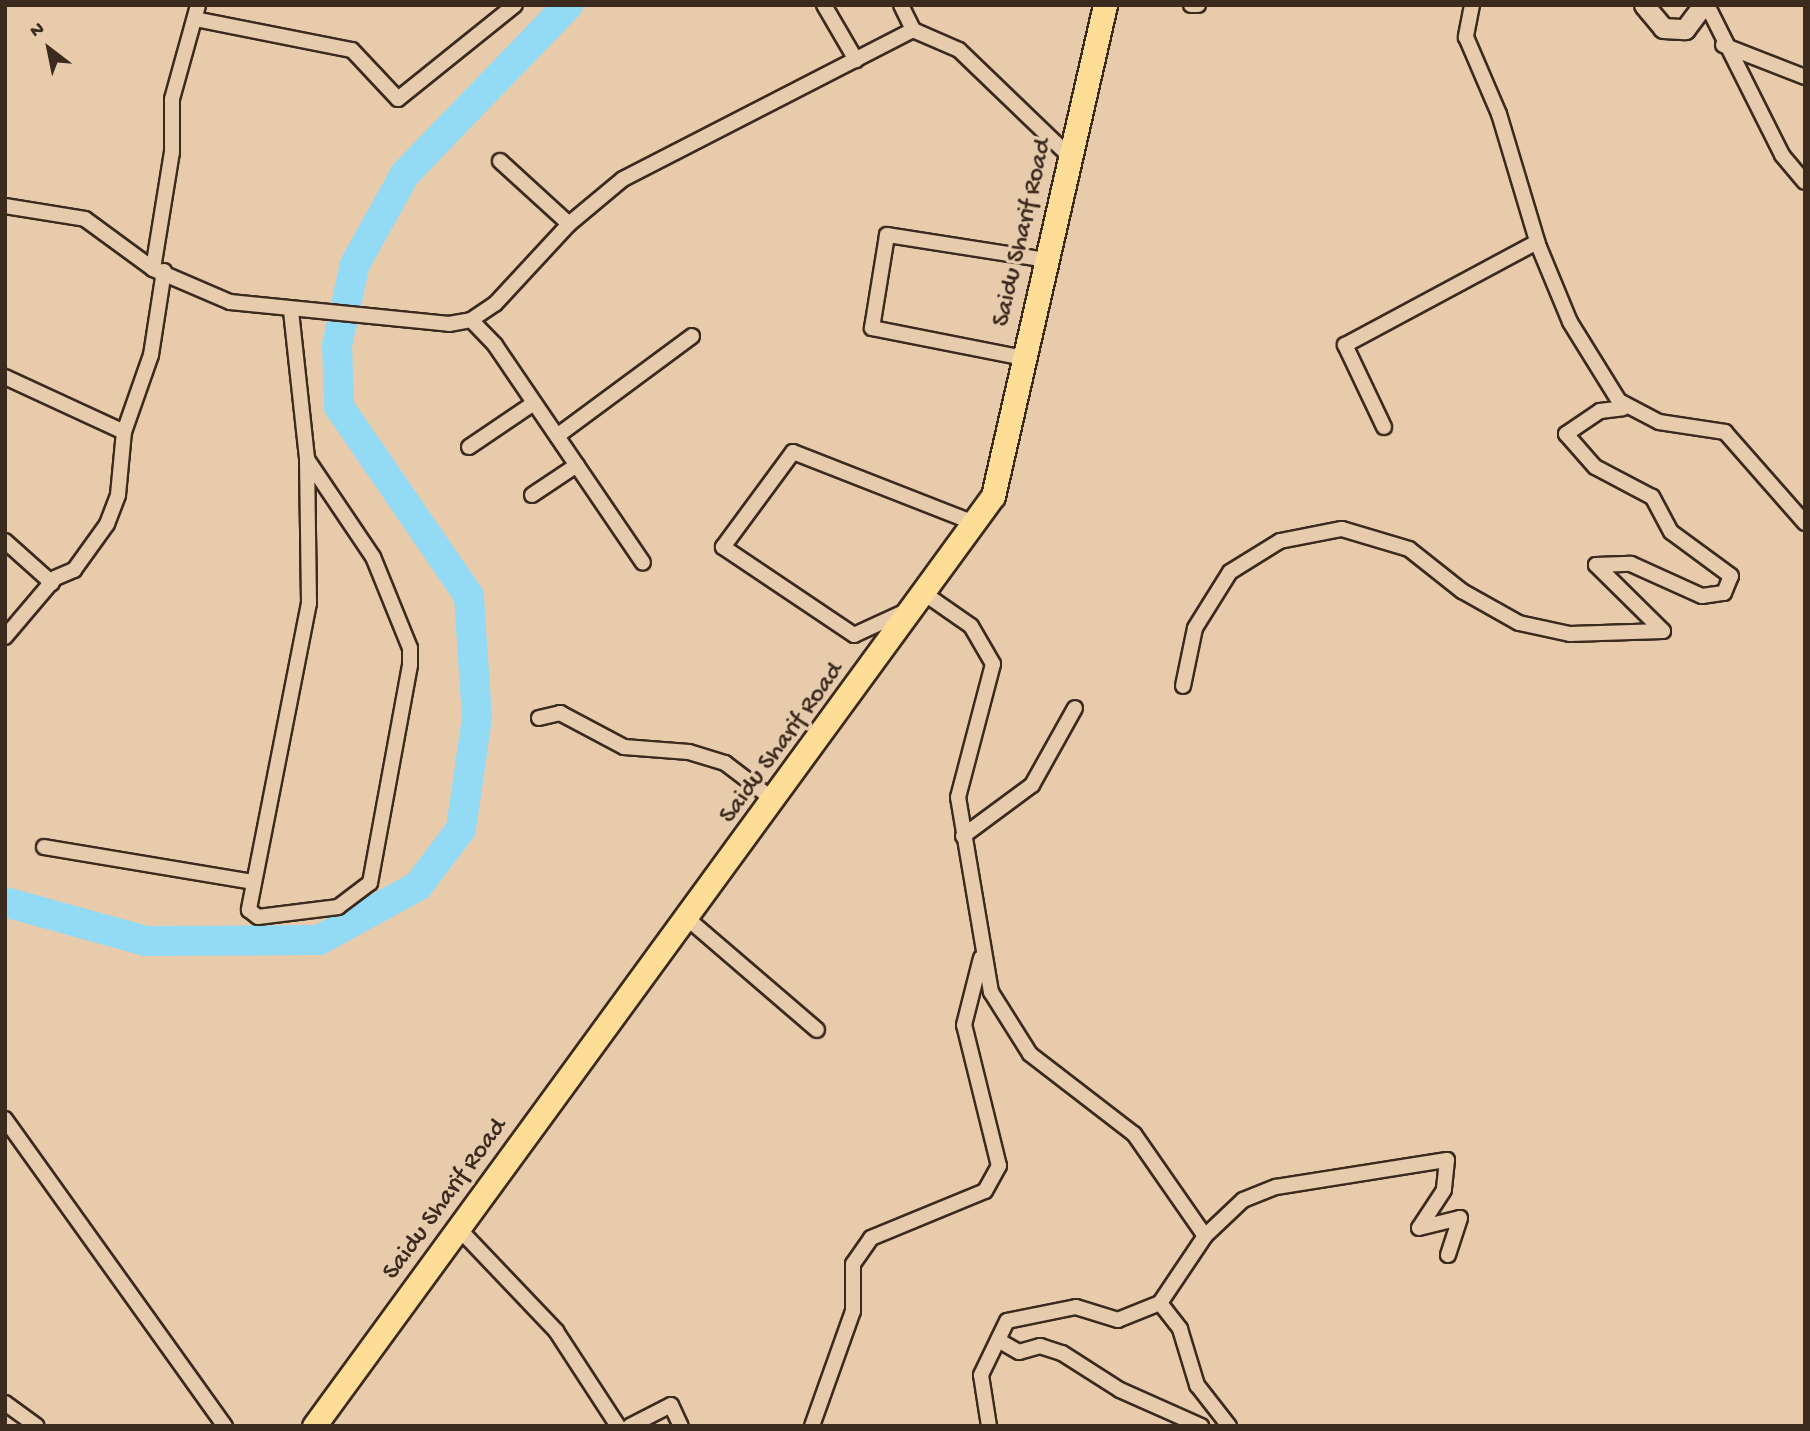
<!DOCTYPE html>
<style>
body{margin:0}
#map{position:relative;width:1810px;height:1431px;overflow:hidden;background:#e8cbab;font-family:"Gochi Hand",sans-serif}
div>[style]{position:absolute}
.river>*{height:30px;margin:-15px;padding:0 15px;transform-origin:15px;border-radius:15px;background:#93dbf5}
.roads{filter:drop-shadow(2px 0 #3b2a1e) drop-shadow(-2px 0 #3b2a1e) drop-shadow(0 2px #3b2a1e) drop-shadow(0 -2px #3b2a1e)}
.minor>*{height:14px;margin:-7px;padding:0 7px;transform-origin:7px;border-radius:7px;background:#e6cbad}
.tertiary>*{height:19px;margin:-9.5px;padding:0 9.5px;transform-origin:9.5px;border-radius:9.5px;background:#e6cbad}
.primary>*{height:23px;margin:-11.5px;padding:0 11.5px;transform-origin:11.5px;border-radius:11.5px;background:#fedd96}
span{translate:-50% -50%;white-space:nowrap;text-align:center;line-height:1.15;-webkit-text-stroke:7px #e6cbad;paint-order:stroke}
.street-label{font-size:26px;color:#3b2a1e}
.frame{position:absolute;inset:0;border:7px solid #3b2a1e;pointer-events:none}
.north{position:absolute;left:14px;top:14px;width:70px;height:70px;-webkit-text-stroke:5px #e6cbad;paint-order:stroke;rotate:328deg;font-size:19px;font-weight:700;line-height:28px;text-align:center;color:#3b2a1e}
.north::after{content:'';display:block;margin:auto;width:24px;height:32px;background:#3b2a1e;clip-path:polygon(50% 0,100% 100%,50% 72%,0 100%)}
</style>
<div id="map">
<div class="river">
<div style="left:5px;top:902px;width:146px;rotate:15.5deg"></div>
<div style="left:146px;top:941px;width:173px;rotate:-0.3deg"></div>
<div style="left:319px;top:940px;width:113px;rotate:-28.6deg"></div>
<div style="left:418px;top:886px;width:71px;rotate:-53deg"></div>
<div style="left:461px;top:829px;width:112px;rotate:-81.8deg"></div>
<div style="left:477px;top:718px;width:122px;rotate:-93.8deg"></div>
<div style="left:469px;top:596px;width:229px;rotate:-124.5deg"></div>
<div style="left:339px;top:407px;width:62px;rotate:-91.8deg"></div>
<div style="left:337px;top:345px;width:83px;rotate:-77.5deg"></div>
<div style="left:355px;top:264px;width:103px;rotate:-60.9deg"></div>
<div style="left:405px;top:174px;width:235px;rotate:-46deg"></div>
</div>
<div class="roads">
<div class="minor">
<div style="left:824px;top:5px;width:64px;rotate:59.8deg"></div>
<div style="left:901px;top:5px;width:28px;rotate:64deg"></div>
<div style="left:1191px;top:5px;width:7px"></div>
<div style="left:1472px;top:5px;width:33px;rotate:101deg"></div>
<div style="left:1466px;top:37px;width:84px;rotate:66.8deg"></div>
<div style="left:1499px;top:114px;width:139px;rotate:73.3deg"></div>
<div style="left:1539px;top:247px;width:81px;rotate:67.5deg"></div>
<div style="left:1570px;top:322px;width:93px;rotate:58.2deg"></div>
<div style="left:1619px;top:401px;width:45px;rotate:27.7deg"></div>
<div style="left:1659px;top:422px;width:67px;rotate:8.6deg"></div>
<div style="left:1725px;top:432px;width:121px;rotate:48.7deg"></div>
<div style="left:1707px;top:5px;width:168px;rotate:63.4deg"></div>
<div style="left:1782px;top:155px;width:35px;rotate:50deg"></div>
<div style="left:195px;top:19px;width:160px;rotate:11.2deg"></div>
<div style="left:352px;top:50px;width:67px;rotate:46.8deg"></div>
<div style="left:398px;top:99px;width:150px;rotate:-38.8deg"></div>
<div style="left:1723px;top:45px;width:88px;rotate:21.3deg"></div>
<div style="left:500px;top:161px;width:93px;rotate:42.4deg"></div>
<div style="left:5px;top:206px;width:81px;rotate:9.2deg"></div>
<div style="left:85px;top:219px;width:84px;rotate:36.3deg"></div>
<div style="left:153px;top:269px;width:84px;rotate:23.2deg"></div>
<div style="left:230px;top:302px;width:220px;rotate:5.7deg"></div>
<div style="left:449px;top:324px;width:22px;rotate:-10deg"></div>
<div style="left:471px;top:320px;width:29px;rotate:-34deg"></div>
<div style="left:495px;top:304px;width:109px;rotate:-47.2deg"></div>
<div style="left:569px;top:224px;width:70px;rotate:-39.8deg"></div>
<div style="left:623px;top:179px;width:326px;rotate:-27.2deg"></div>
<div style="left:913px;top:30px;width:50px;rotate:23.5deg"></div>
<div style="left:959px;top:50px;width:154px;rotate:43.9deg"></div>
<div style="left:153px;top:269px;width:119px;rotate:-80.8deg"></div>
<div style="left:172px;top:152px;width:53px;rotate:-90deg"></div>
<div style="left:172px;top:99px;width:98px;rotate:-74.5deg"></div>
<div style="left:291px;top:311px;width:149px;rotate:83.8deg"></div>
<div style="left:307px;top:459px;width:144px;rotate:89.2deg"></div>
<div style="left:309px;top:603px;width:313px;rotate:101.1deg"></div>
<div style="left:249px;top:910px;width:11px;rotate:38deg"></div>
<div style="left:258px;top:917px;width:81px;rotate:-7.1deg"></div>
<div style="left:338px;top:907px;width:40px;rotate:-37deg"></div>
<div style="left:370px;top:883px;width:222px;rotate:-79.6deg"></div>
<div style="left:410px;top:665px;width:17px;rotate:-90deg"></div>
<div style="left:410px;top:648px;width:98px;rotate:-112.1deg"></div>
<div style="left:373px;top:557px;width:118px;rotate:-124deg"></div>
<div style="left:471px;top:320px;width:35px;rotate:46deg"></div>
<div style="left:495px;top:345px;width:263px;rotate:55.8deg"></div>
<div style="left:1024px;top:358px;width:155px;rotate:-168.8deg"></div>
<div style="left:872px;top:328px;width:94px;rotate:-80.8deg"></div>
<div style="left:887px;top:235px;width:162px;rotate:8.9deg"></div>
<div style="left:5px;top:377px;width:131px;rotate:24.8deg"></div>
<div style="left:1384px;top:427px;width:91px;rotate:-115.4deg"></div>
<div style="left:1345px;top:345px;width:218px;rotate:-28.2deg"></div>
<div style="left:557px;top:436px;width:168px;rotate:-36.5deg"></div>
<div style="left:469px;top:447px;width:78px;rotate:-34.1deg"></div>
<div style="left:532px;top:495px;width:54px;rotate:-33.7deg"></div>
<div style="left:5px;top:541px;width:63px;rotate:41.8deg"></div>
<div style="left:925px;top:594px;width:56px;rotate:34.8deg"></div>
<div style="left:971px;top:626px;width:44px;rotate:59.9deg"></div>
<div style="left:993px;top:664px;width:138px;rotate:104.7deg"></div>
<div style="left:958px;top:797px;width:198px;rotate:80.4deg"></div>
<div style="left:991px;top:992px;width:73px;rotate:57.8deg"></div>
<div style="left:1030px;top:1054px;width:131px;rotate:37.6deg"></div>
<div style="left:1134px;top:1134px;width:124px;rotate:55.2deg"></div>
<div style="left:1205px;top:1236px;width:81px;rotate:123.9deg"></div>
<div style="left:1160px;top:1303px;width:45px;rotate:158deg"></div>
<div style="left:1118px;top:1320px;width:44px;rotate:-162.8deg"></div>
<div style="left:1076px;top:1307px;width:70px;rotate:168.5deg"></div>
<div style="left:1007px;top:1321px;width:60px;rotate:115.7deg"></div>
<div style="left:981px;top:1375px;width:52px;rotate:81.1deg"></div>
<div style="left:906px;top:611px;width:57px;rotate:155.2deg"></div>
<div style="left:854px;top:635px;width:158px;rotate:-146.1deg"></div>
<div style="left:723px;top:547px;width:118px;rotate:-53.6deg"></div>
<div style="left:793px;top:452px;width:194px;rotate:21.4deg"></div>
<div style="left:5px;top:637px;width:77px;rotate:-49.7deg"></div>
<div style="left:55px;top:578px;width:21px;rotate:-23deg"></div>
<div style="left:74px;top:570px;width:57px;rotate:-54.3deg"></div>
<div style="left:107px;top:524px;width:31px;rotate:-69deg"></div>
<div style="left:118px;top:495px;width:63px;rotate:-84.6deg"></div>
<div style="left:124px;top:432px;width:82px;rotate:-70.7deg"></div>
<div style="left:151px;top:355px;width:85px;rotate:-81.2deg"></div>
<div style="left:1183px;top:686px;width:59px;rotate:-78.3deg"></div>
<div style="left:1195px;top:628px;width:66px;rotate:-58deg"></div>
<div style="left:1230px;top:572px;width:59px;rotate:-31.8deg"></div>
<div style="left:1280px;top:541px;width:63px;rotate:-11deg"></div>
<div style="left:1342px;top:529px;width:70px;rotate:16.6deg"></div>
<div style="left:1409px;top:549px;width:68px;rotate:38.4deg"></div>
<div style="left:1462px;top:591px;width:65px;rotate:29.3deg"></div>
<div style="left:1519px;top:623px;width:52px;rotate:12.2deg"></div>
<div style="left:1570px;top:634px;width:93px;rotate:-1.8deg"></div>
<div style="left:1663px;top:631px;width:94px;rotate:-135.4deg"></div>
<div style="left:1596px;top:565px;width:35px;rotate:-2deg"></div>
<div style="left:1631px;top:564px;width:78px;rotate:24.3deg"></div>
<div style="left:1702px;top:596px;width:22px;rotate:-8deg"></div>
<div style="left:1724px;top:593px;width:18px;rotate:-68deg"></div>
<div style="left:1731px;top:576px;width:74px;rotate:-143.7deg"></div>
<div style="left:1671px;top:532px;width:40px;rotate:-118deg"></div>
<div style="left:1652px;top:497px;width:64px;rotate:-152.2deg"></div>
<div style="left:1595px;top:467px;width:44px;rotate:-131.3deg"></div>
<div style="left:1566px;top:434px;width:41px;rotate:-34.1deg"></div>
<div style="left:1600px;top:411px;width:23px;rotate:-7deg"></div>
<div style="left:539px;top:718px;width:22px;rotate:-13deg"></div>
<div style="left:560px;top:713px;width:72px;rotate:28deg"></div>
<div style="left:624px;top:747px;width:65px;rotate:4.4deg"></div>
<div style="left:689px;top:752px;width:38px;rotate:17deg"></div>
<div style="left:725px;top:763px;width:63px;rotate:37.2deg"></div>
<div style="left:963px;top:836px;width:86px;rotate:-36.5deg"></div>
<div style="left:1032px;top:785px;width:88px;rotate:-60.8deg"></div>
<div style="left:44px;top:847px;width:212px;rotate:9.5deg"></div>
<div style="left:688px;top:919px;width:170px;rotate:40.7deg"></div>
<div style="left:5px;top:1119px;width:378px;rotate:54.4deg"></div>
<div style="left:459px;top:1229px;width:141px;rotate:46.4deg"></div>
<div style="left:556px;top:1331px;width:113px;rotate:56.9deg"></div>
<div style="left:1205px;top:1236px;width:52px;rotate:-43.5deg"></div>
<div style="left:1243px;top:1200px;width:35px;rotate:-22deg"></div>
<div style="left:1276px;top:1187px;width:173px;rotate:-9deg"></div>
<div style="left:1447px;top:1160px;width:30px;rotate:96deg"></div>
<div style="left:1444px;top:1190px;width:45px;rotate:123.3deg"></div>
<div style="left:1419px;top:1228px;width:42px;rotate:-13.7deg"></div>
<div style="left:1460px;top:1218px;width:39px;rotate:108deg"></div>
<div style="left:1160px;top:1303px;width:33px;rotate:52deg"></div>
<div style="left:1180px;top:1329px;width:59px;rotate:73.1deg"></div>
<div style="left:1197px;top:1385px;width:52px;rotate:52deg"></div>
<div style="left:998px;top:1340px;width:24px;rotate:30deg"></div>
<div style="left:1019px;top:1352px;width:22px;rotate:-16deg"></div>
<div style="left:1040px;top:1346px;width:23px;rotate:18deg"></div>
<div style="left:1062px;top:1353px;width:69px;rotate:32.5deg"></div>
<div style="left:1120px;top:1390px;width:89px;rotate:24deg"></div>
<div style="left:5px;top:1403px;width:39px;rotate:36deg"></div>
<div style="left:630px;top:1426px;width:46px;rotate:-27.1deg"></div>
<div style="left:671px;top:1405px;width:23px;rotate:65deg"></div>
<div style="left:812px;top:1426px;width:122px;rotate:-70.4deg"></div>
<div style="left:853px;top:1311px;width:47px;rotate:-90deg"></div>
<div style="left:853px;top:1264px;width:32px;rotate:-55deg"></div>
<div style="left:871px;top:1238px;width:123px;rotate:-22.4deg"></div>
<div style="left:985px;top:1191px;width:29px;rotate:-61deg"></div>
<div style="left:999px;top:1166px;width:145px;rotate:-103.9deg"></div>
<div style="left:964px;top:1025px;width:69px;rotate:-75.8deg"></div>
</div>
<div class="tertiary">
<div style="left:1644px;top:5px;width:30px;rotate:50deg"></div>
<div style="left:1663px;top:28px;width:22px;rotate:3deg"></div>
<div style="left:1685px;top:29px;width:30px;rotate:-53deg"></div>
</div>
<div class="primary">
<div style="left:314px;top:1426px;width:1151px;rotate:-53.87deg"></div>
<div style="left:993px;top:496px;width:504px;rotate:-77.15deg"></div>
</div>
</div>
<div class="street-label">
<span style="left:1024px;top:233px;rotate:-77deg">Saidu Sharif Road</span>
<span style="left:783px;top:744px;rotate:-54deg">Saidu Sharif Road</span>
<span style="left:446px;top:1200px;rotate:-54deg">Saidu Sharif Road</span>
</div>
<div class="frame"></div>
<div class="north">N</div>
</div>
